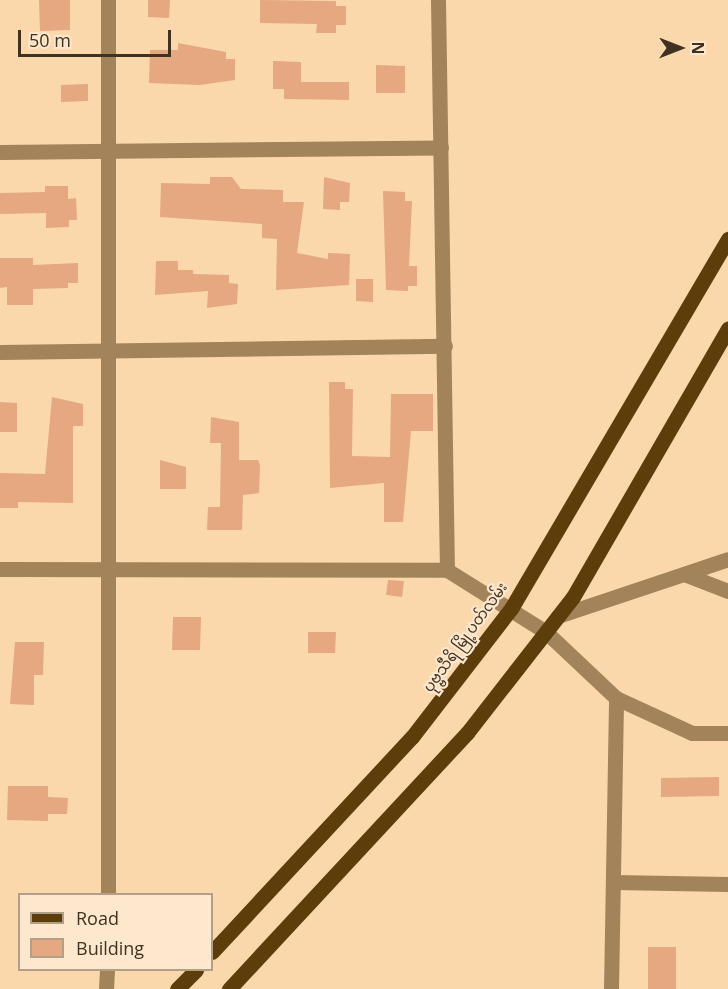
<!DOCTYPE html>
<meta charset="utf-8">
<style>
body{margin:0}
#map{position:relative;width:728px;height:989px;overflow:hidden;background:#fad8ac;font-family:"Open Sans","Noto Sans Myanmar",sans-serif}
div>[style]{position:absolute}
.building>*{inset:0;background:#e5a880}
.minor>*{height:15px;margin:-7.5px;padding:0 7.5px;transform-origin:7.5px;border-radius:7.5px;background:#a2835a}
.major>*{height:15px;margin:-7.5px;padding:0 7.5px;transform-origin:7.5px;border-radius:7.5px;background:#5d3e0a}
span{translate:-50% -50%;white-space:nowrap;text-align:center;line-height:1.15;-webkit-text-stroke:4.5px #fde8ce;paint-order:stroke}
.street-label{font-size:15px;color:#3f3220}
.legend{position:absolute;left:18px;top:893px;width:195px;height:78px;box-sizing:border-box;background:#fde8ce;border:2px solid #b19f88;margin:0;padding:8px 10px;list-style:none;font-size:18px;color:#3f3220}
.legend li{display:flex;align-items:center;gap:12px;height:30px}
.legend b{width:30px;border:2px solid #b19f88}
.north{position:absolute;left:650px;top:18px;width:60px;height:60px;-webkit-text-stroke:4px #fde8ce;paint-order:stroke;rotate:90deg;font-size:16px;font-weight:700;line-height:24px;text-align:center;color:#3f3220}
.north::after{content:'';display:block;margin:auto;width:21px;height:27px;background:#3f3220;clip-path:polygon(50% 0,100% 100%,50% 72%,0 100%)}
.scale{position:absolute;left:18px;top:30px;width:153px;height:27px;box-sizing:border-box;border:3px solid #3f3220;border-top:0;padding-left:8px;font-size:18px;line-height:21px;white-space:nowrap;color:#3f3220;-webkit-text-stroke:4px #fde8ce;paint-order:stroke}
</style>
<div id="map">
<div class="building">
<div style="clip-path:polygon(39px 0,70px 0,70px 30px,40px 31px)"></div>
<div style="clip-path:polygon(148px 0,170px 0,169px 18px,148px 17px)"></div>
<div style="clip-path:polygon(260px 0,336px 1px,336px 6px,346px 6px,346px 25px,336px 25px,336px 33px,316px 33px,317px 24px,260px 23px)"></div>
<div style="clip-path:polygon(178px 43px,226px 52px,226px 59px,235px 59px,235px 80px,200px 85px,149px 83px,150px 50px,178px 50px)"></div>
<div style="clip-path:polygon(273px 61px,301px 62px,301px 82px,349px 82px,349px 100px,284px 99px,284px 89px,273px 89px)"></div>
<div style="clip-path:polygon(376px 65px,405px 66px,405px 93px,376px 93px)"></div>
<div style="clip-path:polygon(88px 84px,88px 101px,61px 102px,61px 85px)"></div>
<div style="clip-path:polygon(210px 177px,232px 177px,241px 189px,283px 190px,283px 202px,304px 202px,297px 253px,328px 259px,328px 253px,350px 254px,349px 285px,276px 290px,277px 239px,262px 238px,262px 224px,160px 217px,161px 183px,210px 184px)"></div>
<div style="clip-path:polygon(324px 177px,350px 183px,349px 202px,340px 202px,340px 210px,323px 209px)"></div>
<div style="clip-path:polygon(45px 186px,68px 186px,68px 199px,76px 198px,77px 220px,69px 220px,69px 227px,46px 228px,46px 213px,0 214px,0 193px,45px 192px)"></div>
<div style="clip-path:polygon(383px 191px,405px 192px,405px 201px,412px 201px,409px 266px,417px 266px,417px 286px,408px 286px,408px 291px,386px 290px)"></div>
<div style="clip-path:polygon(0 258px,33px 258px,33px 265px,78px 263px,78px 283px,68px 283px,68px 288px,33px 289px,33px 305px,7px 305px,7px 287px,0 288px)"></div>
<div style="clip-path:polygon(156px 261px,178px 261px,178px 270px,193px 270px,193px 274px,229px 275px,229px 283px,238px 284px,237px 304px,207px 308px,208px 291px,155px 295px)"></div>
<div style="clip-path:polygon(356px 279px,373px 279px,373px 302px,356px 301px)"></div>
<div style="clip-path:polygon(329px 382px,345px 382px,345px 389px,353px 389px,352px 456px,390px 457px,391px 394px,433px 394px,433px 431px,411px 431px,403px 522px,384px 522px,384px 483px,330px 488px)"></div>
<div style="clip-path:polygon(52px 397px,83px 404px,83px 426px,73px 426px,73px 503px,18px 502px,18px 508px,0 508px,0 473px,45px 474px)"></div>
<div style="clip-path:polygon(0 402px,17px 403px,17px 432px,0 432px)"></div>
<div style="clip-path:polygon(211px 417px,239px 422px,239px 460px,258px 460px,260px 465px,259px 493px,243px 495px,242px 530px,207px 530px,208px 507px,220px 507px,221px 443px,210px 443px)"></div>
<div style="clip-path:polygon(160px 460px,186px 467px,186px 489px,160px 489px)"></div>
<div style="clip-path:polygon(388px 580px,404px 581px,402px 597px,386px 595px)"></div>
<div style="clip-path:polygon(173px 617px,201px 617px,200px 650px,172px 650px)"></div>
<div style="clip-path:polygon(308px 632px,336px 632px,335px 653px,308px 653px)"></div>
<div style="clip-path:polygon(15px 642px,44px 642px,43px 675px,34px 675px,34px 705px,10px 704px)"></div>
<div style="clip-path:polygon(719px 777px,719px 796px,661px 797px,661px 778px)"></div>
<div style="clip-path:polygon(8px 786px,48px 786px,48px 797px,68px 798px,67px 814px,48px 814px,48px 821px,7px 820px)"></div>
<div style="clip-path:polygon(648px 947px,676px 947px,676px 989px,648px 989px)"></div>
</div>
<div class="minor">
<div style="left:108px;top:0;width:894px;rotate:90deg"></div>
<div style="left:438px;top:0;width:570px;rotate:89.1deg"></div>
<div style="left:0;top:152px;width:441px;rotate:-0.6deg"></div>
<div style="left:0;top:352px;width:445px;rotate:-0.8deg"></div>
<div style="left:0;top:569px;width:447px;rotate:0.1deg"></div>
<div style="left:447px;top:570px;width:117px;rotate:32.1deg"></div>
<div style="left:546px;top:632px;width:96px;rotate:43.3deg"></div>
<div style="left:616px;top:698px;width:84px;rotate:24.7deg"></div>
<div style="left:692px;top:733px;width:36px"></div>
<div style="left:684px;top:574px;width:47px;rotate:21.1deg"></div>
<div style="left:558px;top:616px;width:179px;rotate:-18.5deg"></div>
<div style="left:613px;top:882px;width:115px;rotate:1deg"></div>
<div style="left:106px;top:989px;width:19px;rotate:-87deg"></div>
<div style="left:611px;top:989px;width:291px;rotate:-89deg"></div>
</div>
<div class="major">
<div style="left:212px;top:952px;width:294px;rotate:-47.1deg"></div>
<div style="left:412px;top:737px;width:164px;rotate:-52.4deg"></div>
<div style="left:512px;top:607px;width:427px;rotate:-59.6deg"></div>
<div style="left:177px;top:989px;width:27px;rotate:-45deg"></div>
<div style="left:229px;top:989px;width:350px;rotate:-47.1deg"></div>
<div style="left:467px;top:733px;width:172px;rotate:-52.1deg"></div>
<div style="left:573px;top:597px;width:310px;rotate:-60deg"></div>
</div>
<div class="street-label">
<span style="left:465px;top:637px;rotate:-54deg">ပုဗ္ဗသီရိ မြို့ပတ်လမ်း</span>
</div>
<ul class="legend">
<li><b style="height:8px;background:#5d3e0a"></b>Road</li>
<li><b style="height:16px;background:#e5a880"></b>Building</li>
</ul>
<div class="north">N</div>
<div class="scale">50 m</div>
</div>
